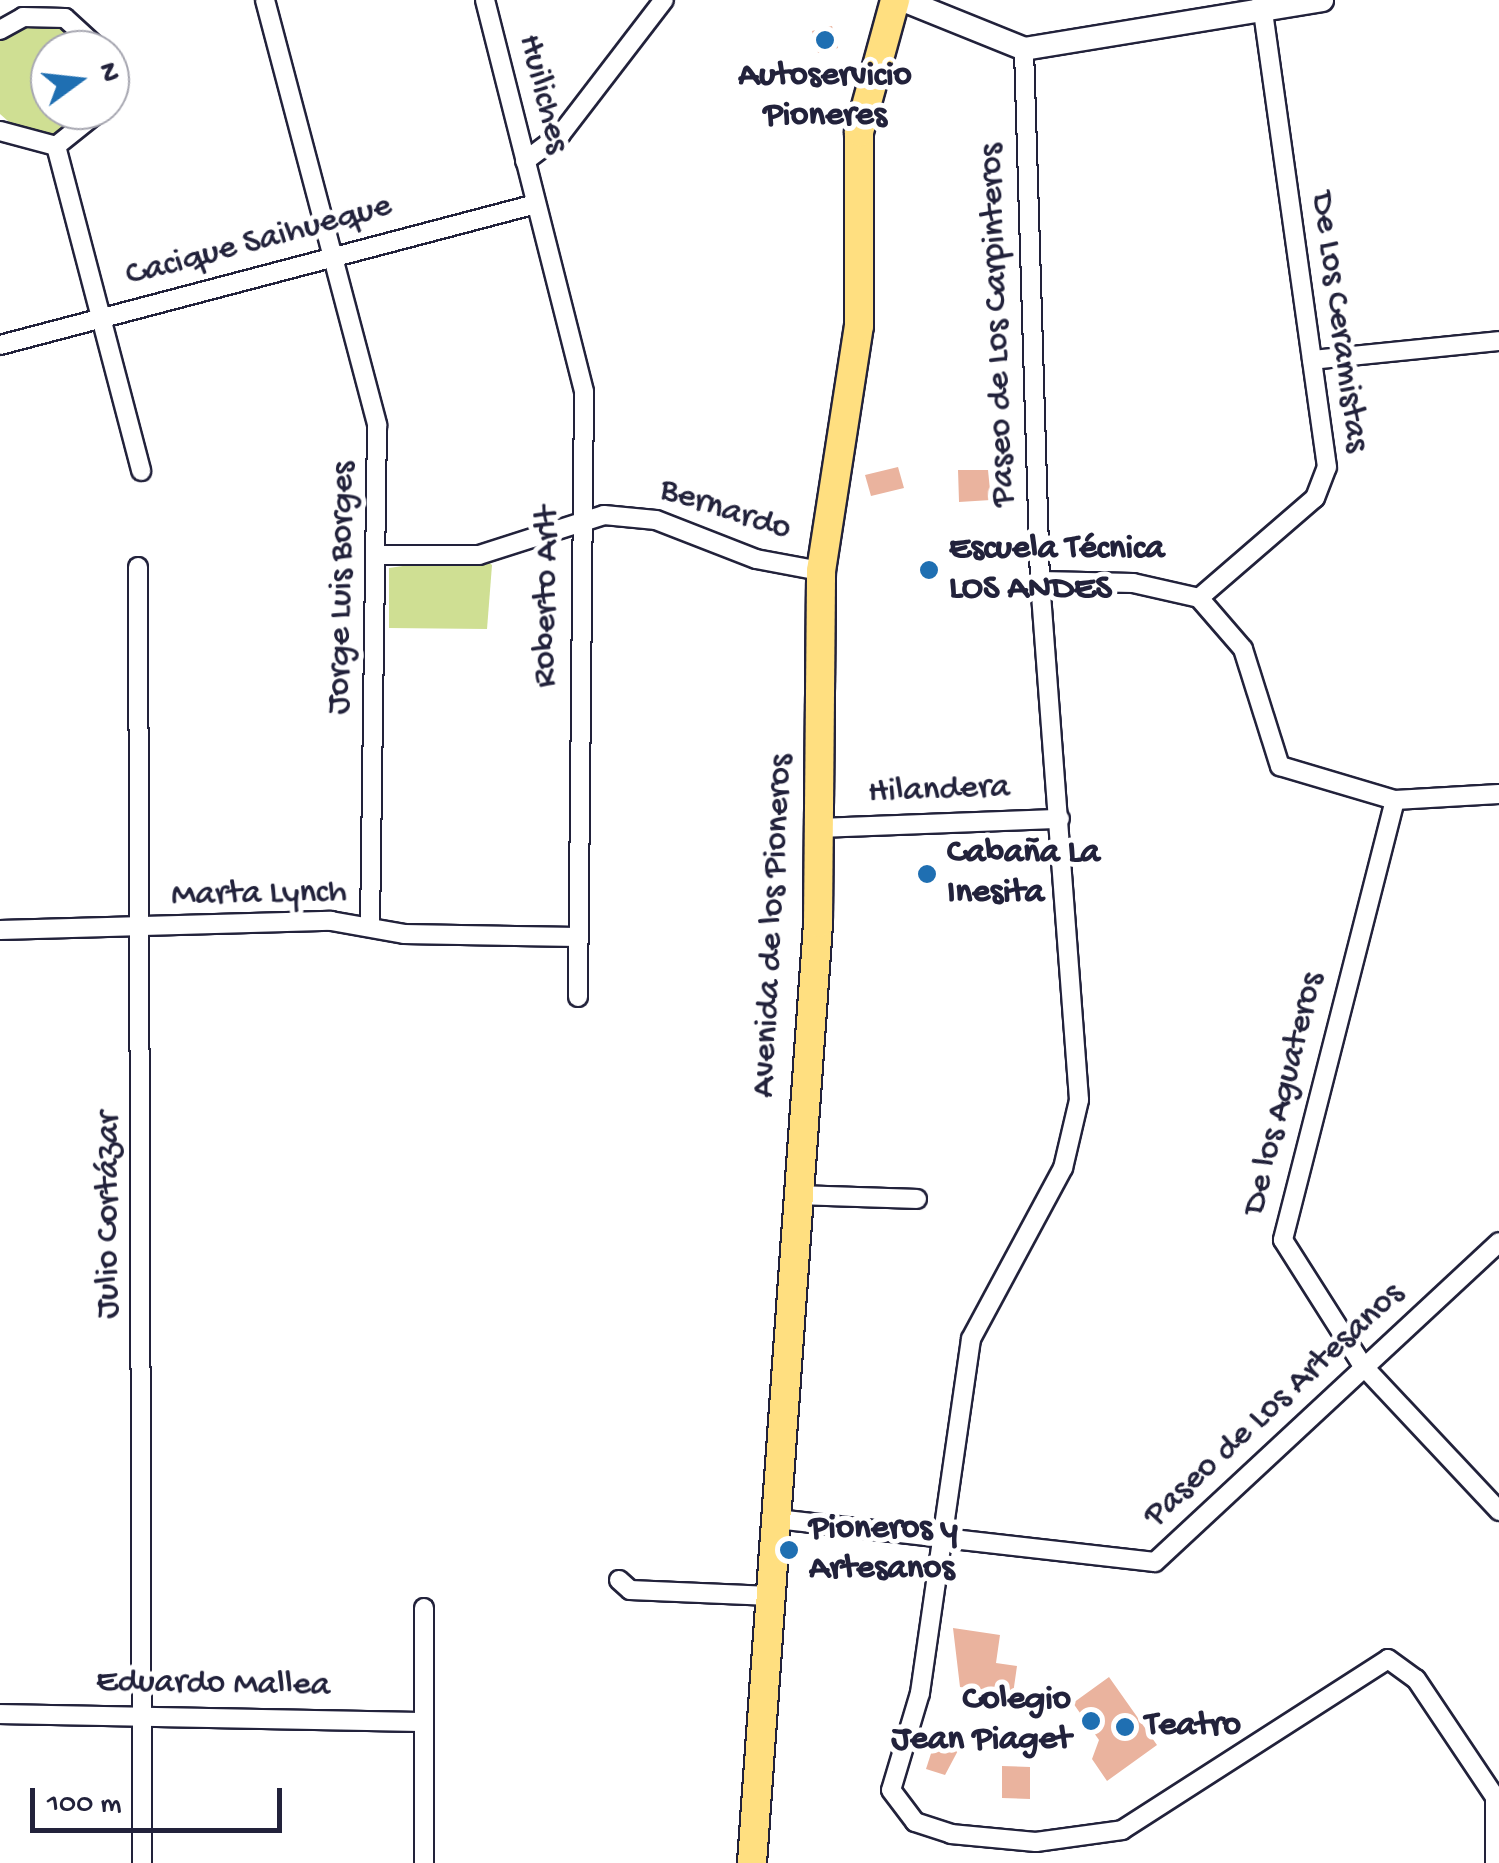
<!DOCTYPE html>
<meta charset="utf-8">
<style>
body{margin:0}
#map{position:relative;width:1499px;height:1863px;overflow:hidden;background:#fff;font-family:"Gochi Hand",sans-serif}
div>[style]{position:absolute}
.green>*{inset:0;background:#cfdf93}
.building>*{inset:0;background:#eab39e}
.roads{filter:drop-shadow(2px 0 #22223b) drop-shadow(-2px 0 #22223b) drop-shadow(0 2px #22223b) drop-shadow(0 -2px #22223b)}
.minor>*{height:18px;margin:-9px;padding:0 9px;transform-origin:9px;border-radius:9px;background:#fff}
.tertiary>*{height:22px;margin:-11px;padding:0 11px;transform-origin:11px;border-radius:11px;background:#fff}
.primary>*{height:28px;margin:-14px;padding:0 14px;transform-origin:14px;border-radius:14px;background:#ffdf80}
.dots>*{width:28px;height:28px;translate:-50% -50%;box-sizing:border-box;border:5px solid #fff;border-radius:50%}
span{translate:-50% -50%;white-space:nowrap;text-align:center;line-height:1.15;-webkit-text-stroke:10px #fff;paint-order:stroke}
.poi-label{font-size:35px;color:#22223b;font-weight:700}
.left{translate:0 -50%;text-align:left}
.right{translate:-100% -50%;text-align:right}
.street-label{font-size:35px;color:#22223b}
.north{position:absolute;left:30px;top:30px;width:100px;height:100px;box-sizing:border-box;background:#fff;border:2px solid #a7a7b1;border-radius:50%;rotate:75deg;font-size:28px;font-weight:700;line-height:40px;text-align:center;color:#22223b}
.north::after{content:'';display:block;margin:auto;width:35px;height:45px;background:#1f6fb2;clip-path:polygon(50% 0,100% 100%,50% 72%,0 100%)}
.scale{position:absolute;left:30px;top:1788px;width:252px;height:45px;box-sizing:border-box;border:5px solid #22223b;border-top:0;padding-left:12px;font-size:30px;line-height:35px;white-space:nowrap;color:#22223b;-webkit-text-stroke:8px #fff;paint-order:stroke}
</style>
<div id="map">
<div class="green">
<div style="clip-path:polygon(28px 21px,67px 23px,97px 50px,50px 50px,50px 110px,94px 110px,53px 136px,16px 128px,0 114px,0 41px)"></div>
<div style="clip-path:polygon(479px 555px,492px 565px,487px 629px,389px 628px,389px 568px)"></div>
</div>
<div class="building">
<div style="clip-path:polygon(832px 26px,838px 48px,818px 53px,812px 31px)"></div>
<div style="clip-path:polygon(898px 467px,904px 488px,871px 496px,865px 475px)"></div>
<div style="clip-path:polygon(958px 470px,988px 470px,991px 500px,959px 502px)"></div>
<div style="clip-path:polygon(953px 1628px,1000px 1635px,996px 1663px,1017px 1666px,1013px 1694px,960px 1687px)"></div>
<div style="clip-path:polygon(1109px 1677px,1157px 1745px,1107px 1781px,1092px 1759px,1099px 1740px,1073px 1703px)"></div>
<div style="clip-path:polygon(937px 1735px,962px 1743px,945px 1775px,926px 1769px)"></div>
<div style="clip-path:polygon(1002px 1766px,1030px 1767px,1030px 1799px,1002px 1798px)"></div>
</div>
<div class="roads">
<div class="minor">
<div style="left:265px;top:0;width:440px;rotate:75.2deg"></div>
<div style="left:377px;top:425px;width:501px;rotate:90.8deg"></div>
<div style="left:485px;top:0;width:404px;rotate:75.8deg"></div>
<div style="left:584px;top:392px;width:605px;rotate:90.57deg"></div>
<div style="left:0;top:30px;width:26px;rotate:-29deg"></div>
<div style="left:23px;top:17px;width:42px;rotate:1.4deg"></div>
<div style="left:65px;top:18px;width:47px;rotate:42.4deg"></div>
<div style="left:1024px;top:49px;width:532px;rotate:88.28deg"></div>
<div style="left:1040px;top:581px;width:520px;rotate:85.7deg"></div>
<div style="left:1079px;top:1100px;width:70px;rotate:103.2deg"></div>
<div style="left:1063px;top:1168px;width:194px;rotate:118.3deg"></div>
<div style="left:971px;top:1339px;width:358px;rotate:98.2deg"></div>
<div style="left:920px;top:1693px;width:101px;rotate:106.6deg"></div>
<div style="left:891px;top:1790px;width:40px;rotate:53deg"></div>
<div style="left:915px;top:1822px;width:38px;rotate:18deg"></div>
<div style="left:951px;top:1834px;width:85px;rotate:5.4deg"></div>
<div style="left:1036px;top:1842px;width:87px;rotate:-7.9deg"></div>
<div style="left:1122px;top:1830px;width:316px;rotate:-32.7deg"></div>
<div style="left:1388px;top:1659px;width:34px;rotate:36deg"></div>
<div style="left:1416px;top:1679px;width:142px;rotate:56.2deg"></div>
<div style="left:1495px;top:1797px;width:66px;rotate:90deg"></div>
<div style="left:0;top:131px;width:58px;rotate:15deg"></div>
<div style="left:56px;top:146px;width:58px;rotate:-38.7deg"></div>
<div style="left:56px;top:146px;width:336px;rotate:75.3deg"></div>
<div style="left:525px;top:161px;width:45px;rotate:-36.9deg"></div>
<div style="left:561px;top:134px;width:169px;rotate:-52.5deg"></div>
<div style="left:0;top:345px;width:554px;rotate:-14.74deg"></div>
<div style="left:1312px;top:360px;width:188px;rotate:-5.8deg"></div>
<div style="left:376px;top:555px;width:103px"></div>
<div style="left:479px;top:555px;width:131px;rotate:-17.7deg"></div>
<div style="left:604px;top:515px;width:52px;rotate:5.5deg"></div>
<div style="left:656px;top:520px;width:107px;rotate:21.3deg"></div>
<div style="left:756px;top:559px;width:66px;rotate:10.5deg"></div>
<div style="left:138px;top:567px;width:1296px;rotate:89.82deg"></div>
<div style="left:1040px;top:581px;width:93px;rotate:1.2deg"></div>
<div style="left:1133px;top:583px;width:68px;rotate:12.8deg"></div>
<div style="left:1199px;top:598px;width:67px;rotate:49.2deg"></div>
<div style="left:1243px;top:649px;width:123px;rotate:72.5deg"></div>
<div style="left:1280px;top:766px;width:120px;rotate:16.5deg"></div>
<div style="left:1395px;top:800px;width:104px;rotate:-3.3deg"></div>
<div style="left:1199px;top:598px;width:153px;rotate:-40.8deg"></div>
<div style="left:1315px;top:498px;width:33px;rotate:-69deg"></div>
<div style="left:1327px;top:467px;width:472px;rotate:-98deg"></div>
<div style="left:1395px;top:800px;width:454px;rotate:104.3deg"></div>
<div style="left:1283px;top:1240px;width:149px;rotate:57.6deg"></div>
<div style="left:1363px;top:1366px;width:199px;rotate:46.8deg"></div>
<div style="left:821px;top:828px;width:239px;rotate:-2.2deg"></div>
<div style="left:0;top:930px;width:331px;rotate:-1.6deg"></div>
<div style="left:331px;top:921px;width:74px;rotate:10.1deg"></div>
<div style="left:404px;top:934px;width:174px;rotate:1deg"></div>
<div style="left:798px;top:1195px;width:119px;rotate:1.9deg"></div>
<div style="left:777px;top:1519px;width:380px;rotate:6.5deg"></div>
<div style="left:1155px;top:1562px;width:470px;rotate:-42.9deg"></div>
<div style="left:619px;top:1580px;width:15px;rotate:42deg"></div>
<div style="left:630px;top:1590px;width:141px;rotate:2.4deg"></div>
<div style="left:0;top:1714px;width:424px;rotate:1.1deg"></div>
<div style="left:424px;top:1863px;width:255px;rotate:-90deg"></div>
</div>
<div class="tertiary">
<div style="left:903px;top:0;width:131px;rotate:22deg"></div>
<div style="left:1024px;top:49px;width:302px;rotate:-9.3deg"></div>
</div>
<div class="primary">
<div style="left:752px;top:1863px;width:942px;rotate:-85.98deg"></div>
<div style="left:818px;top:923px;width:352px;rotate:-89.5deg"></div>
<div style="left:821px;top:571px;width:248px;rotate:-81.2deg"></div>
<div style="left:859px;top:326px;width:194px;rotate:-90deg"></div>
<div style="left:859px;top:132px;width:137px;rotate:-74.7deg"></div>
</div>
</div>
<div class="dots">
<div style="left:825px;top:40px;background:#1f6fb2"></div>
<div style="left:929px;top:570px;background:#1f6fb2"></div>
<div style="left:927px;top:874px;background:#1f6fb2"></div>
<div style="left:789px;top:1550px;background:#1f6fb2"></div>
<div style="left:1091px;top:1721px;background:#1f6fb2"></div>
<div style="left:1125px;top:1727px;background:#1f6fb2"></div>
</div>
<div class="poi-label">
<span style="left:825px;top:97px">Autoservicio<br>Pioneres</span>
<span class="left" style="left:949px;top:570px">Escuela Técnica<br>LOS ANDES</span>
<span class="left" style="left:947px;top:874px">Cabaña La<br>Inesita</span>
<span class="left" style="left:809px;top:1550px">Pioneros y<br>Artesanos</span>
<span class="right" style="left:1071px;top:1721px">Colegio<br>Jean Piaget</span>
<span class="left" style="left:1145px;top:1727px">Teatro</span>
</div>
<div class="street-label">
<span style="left:542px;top:94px;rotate:76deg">Huiliches</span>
<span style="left:259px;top:242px;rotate:-15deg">Cacique Saihueque</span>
<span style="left:1338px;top:322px;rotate:82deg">De Los Ceramistas</span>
<span style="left:999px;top:325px;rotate:-92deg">Paseo de Los Carpinteros</span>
<span style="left:725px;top:511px;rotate:18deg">Bernardo</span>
<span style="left:343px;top:588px;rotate:-89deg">Jorge Luis Borges</span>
<span style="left:548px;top:597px;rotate:-89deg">Roberto Arlt</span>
<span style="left:939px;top:791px;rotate:-2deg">Hilandera</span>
<span style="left:259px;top:895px;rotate:-1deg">Marta Lynch</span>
<span style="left:774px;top:926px;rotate:-87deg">Avenida de los Pioneros</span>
<span style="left:1285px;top:1094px;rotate:-76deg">De los Aguateros</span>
<span style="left:110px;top:1215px;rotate:-90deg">Julio Cortázar</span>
<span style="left:1275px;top:1406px;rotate:-43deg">Paseo de Los Artesanos</span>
<span style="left:213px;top:1685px;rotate:1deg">Eduardo Mallea</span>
</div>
<div class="north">N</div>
<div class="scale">100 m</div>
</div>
